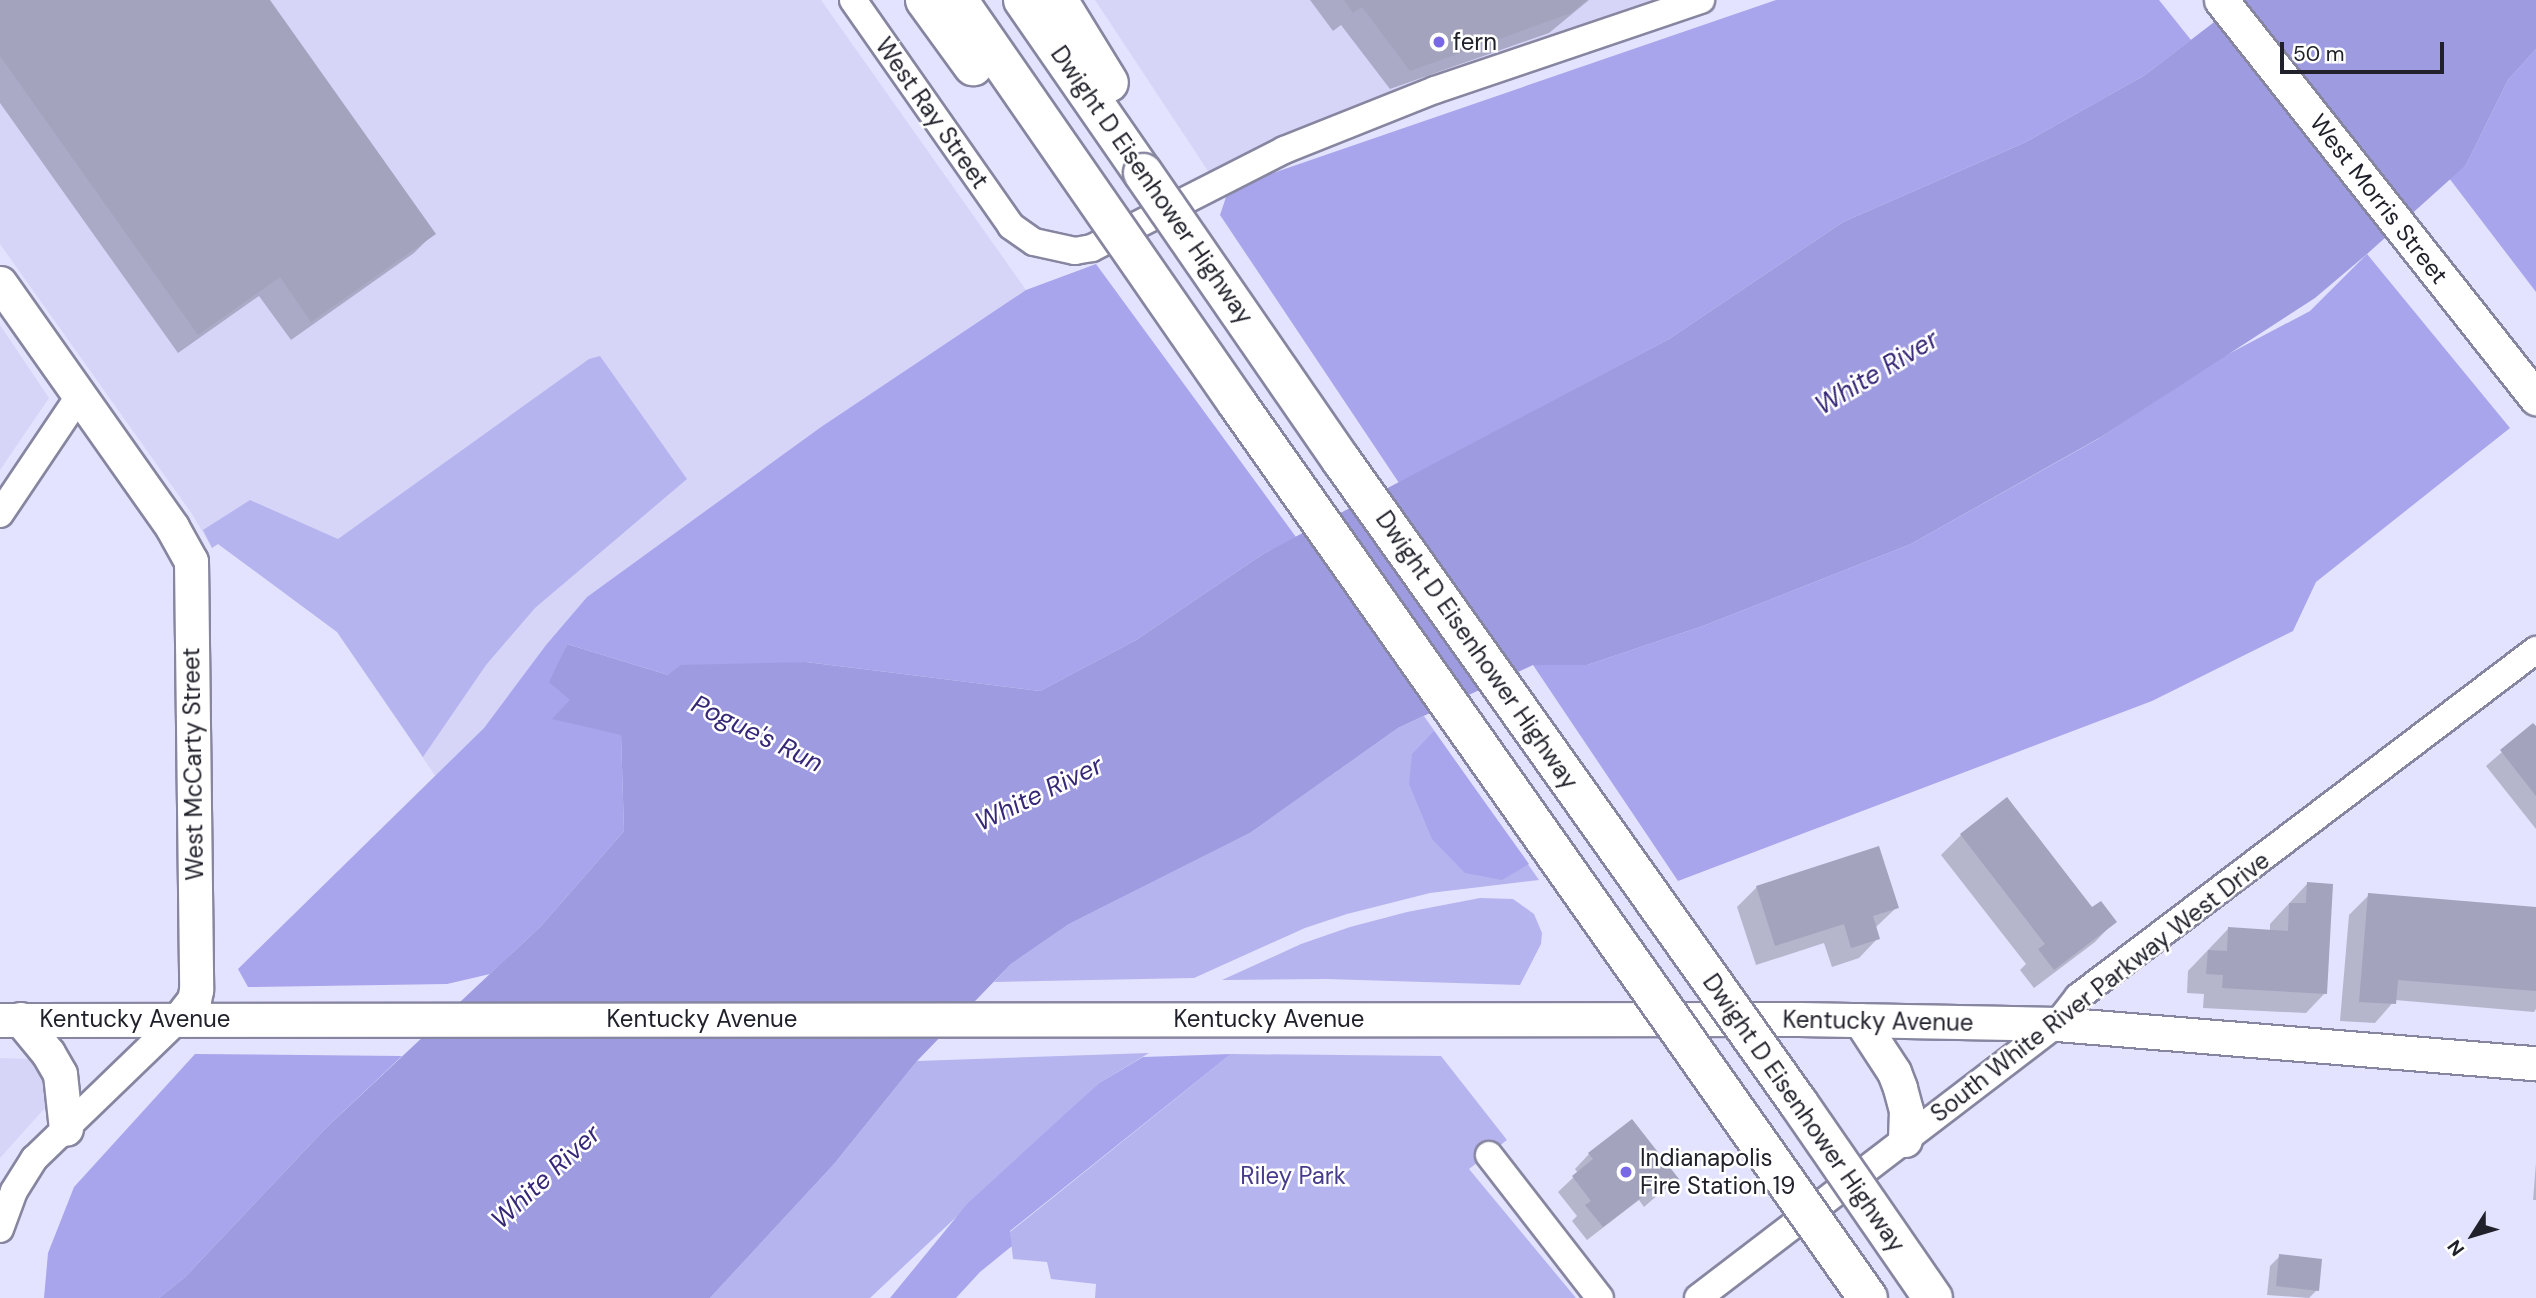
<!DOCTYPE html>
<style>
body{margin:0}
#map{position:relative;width:2536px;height:1298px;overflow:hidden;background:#e3e3ff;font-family:"DM Sans",sans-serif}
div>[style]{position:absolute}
.built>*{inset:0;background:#d6d5f8}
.green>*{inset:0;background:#b6b4ef}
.forest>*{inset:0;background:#a9a5ec}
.water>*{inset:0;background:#9f9be1}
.shadow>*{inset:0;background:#0003}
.building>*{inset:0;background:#a3a3bd}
.roads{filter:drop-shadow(2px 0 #8786a0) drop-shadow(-2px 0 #8786a0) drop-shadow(0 2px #8786a0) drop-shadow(0 -2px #8786a0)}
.minor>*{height:26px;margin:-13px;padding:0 13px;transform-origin:13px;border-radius:13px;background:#fff}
.major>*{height:33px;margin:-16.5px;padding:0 16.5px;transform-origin:16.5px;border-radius:16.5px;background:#fff}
.highway>*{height:38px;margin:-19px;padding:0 19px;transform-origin:19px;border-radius:19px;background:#fff}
.bridges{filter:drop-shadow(2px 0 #8786a0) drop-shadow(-2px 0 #8786a0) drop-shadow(0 2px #8786a0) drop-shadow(0 -2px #8786a0)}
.highway-bridge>*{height:38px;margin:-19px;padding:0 19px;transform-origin:19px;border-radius:19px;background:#fff}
.dots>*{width:19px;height:19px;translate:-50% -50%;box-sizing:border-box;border:4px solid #fff;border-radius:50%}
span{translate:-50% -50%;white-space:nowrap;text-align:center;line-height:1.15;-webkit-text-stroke:5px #fff;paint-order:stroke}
.poi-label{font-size:24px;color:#21212b}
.left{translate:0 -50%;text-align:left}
.street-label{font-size:24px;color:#21212b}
.park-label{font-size:24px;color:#473b8c}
.water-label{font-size:26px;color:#362777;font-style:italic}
.north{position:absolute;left:2438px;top:1200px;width:70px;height:70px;-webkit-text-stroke:5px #fff;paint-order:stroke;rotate:233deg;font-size:19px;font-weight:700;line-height:28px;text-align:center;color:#21212b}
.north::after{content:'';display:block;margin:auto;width:24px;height:32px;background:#21212b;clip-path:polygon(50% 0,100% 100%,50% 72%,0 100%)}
.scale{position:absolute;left:2280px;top:42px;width:164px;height:32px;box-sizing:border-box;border:4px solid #21212b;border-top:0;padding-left:9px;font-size:21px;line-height:24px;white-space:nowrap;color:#21212b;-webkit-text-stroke:5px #fff;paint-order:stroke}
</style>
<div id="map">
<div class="built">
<div style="clip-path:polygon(0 0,821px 0,1026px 290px,821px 427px,587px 597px,546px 645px,484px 728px,436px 777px,337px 632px,218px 544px,212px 548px,192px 514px,0 244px)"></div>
<div style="clip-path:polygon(1095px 0,1659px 0,1212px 177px)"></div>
<div style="clip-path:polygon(0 325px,49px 398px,0 470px)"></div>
<div style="clip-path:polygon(0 1058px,30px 1059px,47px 1084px,49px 1096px,45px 1108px,0 1158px)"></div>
</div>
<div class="green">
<div style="clip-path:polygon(600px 356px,687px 479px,535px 608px,486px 665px,423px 757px,337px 632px,218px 544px,212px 548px,203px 530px,250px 500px,338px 539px,589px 359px)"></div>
<div style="clip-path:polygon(1424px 716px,1539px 880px,1430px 893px,1347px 914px,1305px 928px,1194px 978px,994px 982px,1011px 964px,1069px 924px,1250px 833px,1398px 728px)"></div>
<div style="clip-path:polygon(1480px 898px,1513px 899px,1534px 914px,1542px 933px,1541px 944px,1520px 985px,1327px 979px,1222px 980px,1301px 944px,1350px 927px,1407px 912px)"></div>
<div style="clip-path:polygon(1149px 1053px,1099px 1083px,870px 1298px,710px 1298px,834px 1164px,917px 1061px)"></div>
<div style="clip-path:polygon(1231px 1054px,1441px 1056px,1507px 1140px,1469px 1169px,1576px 1298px,1095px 1298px,1096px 1284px,1051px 1279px,1047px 1262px,1013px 1259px,1010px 1232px)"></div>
</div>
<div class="forest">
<div style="clip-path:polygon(1776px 0,2159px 0,2191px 40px,2145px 75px,2026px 142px,1843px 222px,1669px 339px,1399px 483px,1220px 215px,1226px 197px,1261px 177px)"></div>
<div style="clip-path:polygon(2536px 49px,2536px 292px,2449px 178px,2466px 165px,2508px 80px)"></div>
<div style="clip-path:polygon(2367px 254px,2510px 428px,2316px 582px,2293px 631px,2152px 701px,1678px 881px,1533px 665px,1587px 665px,1703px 626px,1911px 544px,2098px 439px,2219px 359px,2310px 311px)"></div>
<div style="clip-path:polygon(1096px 264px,1296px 537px,1263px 554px,1136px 640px,1040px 691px,806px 662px,668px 675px,567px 644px,559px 662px,621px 735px,624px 831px,541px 926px,490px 974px,447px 984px,248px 987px,238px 969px,484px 728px,546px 645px,587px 597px,821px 427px,1026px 290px)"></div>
<div style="clip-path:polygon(1434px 731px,1529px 864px,1502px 880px,1465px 873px,1432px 839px,1409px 784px,1412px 754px)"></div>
<div style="clip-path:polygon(195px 1054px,402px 1056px,327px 1127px,185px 1277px,159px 1298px,44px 1298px,48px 1253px,74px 1187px)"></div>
<div style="clip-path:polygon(1231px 1054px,1010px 1231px,1012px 1246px,980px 1272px,956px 1298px,890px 1298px,967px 1204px,1099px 1083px,1143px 1057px)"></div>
</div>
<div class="water">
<div style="clip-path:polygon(2243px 0,2536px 0,2536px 49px,2508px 80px,2466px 165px,2367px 254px,2315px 298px,2101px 437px,1911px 544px,1703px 626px,1587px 665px,1533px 665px,1398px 728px,1250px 833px,1069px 924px,1011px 964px,917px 1061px,834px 1164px,710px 1298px,159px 1298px,185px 1277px,327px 1127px,541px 926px,624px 831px,621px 735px,552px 719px,570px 700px,549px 682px,567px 644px,668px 675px,681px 665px,806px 662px,1040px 691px,1136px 640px,1263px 554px,1669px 339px,1843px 222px,2026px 142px,2145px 75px)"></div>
</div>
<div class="shadow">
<div style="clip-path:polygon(0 0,268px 0,433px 234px,414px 253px,291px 340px,259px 296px,178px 353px,0 103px)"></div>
<div style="clip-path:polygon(1310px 0,1589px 0,1549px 33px,1390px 89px,1341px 25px,1333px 31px)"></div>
<div style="clip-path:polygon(2533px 725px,2536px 729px,2536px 829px,2486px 766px)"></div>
<div style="clip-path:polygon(1961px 835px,2091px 910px,2114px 922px,2095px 942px,2034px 988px,2020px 970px,2026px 964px,1941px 855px)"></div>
<div style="clip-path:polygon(2307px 884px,2325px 993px,2306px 1013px,2203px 1008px,2204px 994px,2187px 993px,2188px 971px,2228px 929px,2270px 931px,2270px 924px)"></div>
<div style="clip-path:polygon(1757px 887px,1897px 907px,1875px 928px,1878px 938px,1859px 958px,1832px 967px,1824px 943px,1756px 965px,1737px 907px)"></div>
<div style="clip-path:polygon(2369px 895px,2536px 909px,2536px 1009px,2534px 1012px,2395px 1000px,2375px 1023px,2340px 1021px,2349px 915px)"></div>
<div style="clip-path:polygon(1589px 1154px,1677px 1178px,1644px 1207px,1639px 1200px,1587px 1240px,1572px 1221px,1577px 1216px,1558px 1192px,1578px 1173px,1575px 1169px)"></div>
<div style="clip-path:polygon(2536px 1163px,2536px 1200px,2533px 1200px)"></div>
<div style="clip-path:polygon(2280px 1256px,2317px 1290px,2309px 1298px,2267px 1295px,2270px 1266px)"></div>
</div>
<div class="building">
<div style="clip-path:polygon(0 0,270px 0,436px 234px,311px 322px,280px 277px,198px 335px,0 56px)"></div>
<div style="clip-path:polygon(1344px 0,1587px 0,1571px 13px,1410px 71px,1362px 7px,1353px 13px)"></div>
<div style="clip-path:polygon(2533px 723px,2536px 726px,2536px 796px,2500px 750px)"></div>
<div style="clip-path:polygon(2007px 797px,2092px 907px,2101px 901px,2117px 922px,2054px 970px,2038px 949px,2045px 944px,1960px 834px)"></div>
<div style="clip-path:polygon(1879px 846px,1899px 908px,1873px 916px,1880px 939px,1851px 948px,1844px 924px,1775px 946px,1756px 886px)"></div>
<div style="clip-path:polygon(2307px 882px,2333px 884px,2327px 994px,2222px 988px,2223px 975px,2206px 974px,2208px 950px,2227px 951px,2228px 927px,2288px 931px,2289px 903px,2306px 903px)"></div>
<div style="clip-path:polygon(2368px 893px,2536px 907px,2536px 991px,2398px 980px,2396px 1004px,2359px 1002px)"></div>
<div style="clip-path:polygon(1632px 1119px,1679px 1179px,1659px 1194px,1655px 1187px,1603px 1227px,1585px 1205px,1591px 1201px,1572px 1176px,1593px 1159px,1588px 1153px)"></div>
<div style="clip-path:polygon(2279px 1254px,2322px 1259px,2319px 1291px,2276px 1286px)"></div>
</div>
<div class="roads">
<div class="minor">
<div style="left:853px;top:0;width:276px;rotate:55deg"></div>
<div style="left:1011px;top:226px;width:28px;rotate:35deg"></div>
<div style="left:1034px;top:242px;width:42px;rotate:12.4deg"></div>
<div style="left:1075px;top:251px;width:17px;rotate:-10deg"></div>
<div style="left:1092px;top:248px;width:216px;rotate:-27deg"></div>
<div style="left:1284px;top:150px;width:162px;rotate:-21.7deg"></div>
<div style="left:1435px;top:90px;width:281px;rotate:-18.7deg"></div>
<div style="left:0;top:514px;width:143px;rotate:-56.1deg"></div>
<div style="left:1489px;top:1155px;width:181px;rotate:52.2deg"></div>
<div style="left:0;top:1229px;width:40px;rotate:-69.8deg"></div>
<div style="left:14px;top:1191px;width:38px;rotate:-58deg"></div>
<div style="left:34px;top:1159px;width:203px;rotate:-44deg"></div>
<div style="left:1698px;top:1298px;width:452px;rotate:-37.4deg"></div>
<div style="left:2057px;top:1024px;width:34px;rotate:-52deg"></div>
<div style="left:2078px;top:997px;width:575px;rotate:-37.15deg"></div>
</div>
<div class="major">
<div style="left:2221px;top:0;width:508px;rotate:51.64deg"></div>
<div style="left:0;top:283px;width:299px;rotate:54.8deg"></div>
<div style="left:172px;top:527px;width:39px;rotate:61deg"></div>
<div style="left:191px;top:561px;width:429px;rotate:89.3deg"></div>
<div style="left:196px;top:990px;width:10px;rotate:101deg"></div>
<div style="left:194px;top:1000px;width:23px;rotate:128deg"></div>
<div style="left:20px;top:1019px;width:44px;rotate:50.5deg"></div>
<div style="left:48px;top:1053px;width:24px;rotate:60deg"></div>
<div style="left:60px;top:1074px;width:55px;rotate:83.8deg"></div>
<div style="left:0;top:1020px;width:1799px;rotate:-0.03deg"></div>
<div style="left:1799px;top:1019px;width:258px;rotate:1.1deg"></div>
<div style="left:2057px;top:1024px;width:481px;rotate:4.7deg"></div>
<div style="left:1860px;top:1020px;width:62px;rotate:56.8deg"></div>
<div style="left:1894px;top:1072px;width:17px;rotate:69deg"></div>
<div style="left:1900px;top:1088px;width:23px;rotate:75deg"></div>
<div style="left:1906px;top:1110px;width:30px;rotate:92deg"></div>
</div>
<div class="highway">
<div style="left:1023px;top:0;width:211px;rotate:55.3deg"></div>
<div style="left:1058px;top:0;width:97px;rotate:58.4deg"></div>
</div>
</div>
<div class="bridges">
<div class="highway-bridge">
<div style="left:925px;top:0;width:82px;rotate:54deg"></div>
<div style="left:958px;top:0;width:490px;rotate:55.3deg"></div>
<div style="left:1237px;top:403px;width:1095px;rotate:54.82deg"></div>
<div style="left:1143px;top:173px;width:349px;rotate:55.4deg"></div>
<div style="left:1341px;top:460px;width:790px;rotate:54.58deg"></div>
<div style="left:1799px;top:1104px;width:236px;rotate:55.4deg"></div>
</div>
</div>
<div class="dots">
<div style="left:1439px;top:42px;background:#7968e3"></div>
<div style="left:1626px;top:1172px;background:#7968e3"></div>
</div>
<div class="poi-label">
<span class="left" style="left:1453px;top:42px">fern</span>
<span class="left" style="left:1640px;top:1172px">Indianapolis<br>Fire Station 19</span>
</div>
<div class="street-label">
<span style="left:932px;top:113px;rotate:55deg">West Ray Street</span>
<span style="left:1152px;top:185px;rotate:55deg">Dwight D Eisenhower Highway</span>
<span style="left:2379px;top:199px;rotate:52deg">West Morris Street</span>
<span style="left:1477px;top:650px;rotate:55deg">Dwight D Eisenhower Highway</span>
<span style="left:193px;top:764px;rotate:-91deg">West McCarty Street</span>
<span style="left:2100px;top:987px;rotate:-38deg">South White River Parkway West Drive</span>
<span style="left:135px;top:1019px">Kentucky Avenue</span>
<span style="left:702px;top:1019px">Kentucky Avenue</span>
<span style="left:1269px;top:1019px">Kentucky Avenue</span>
<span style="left:1878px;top:1021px;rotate:1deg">Kentucky Avenue</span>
<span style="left:1804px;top:1113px;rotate:55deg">Dwight D Eisenhower Highway</span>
</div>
<div class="park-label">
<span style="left:1293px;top:1176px">Riley Park</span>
</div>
<div class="water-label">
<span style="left:1877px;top:373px;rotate:-31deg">White River</span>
<span style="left:757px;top:734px;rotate:26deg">Pogue's Run</span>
<span style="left:1039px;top:794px;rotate:-26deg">White River</span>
<span style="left:546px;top:1177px;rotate:-43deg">White River</span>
</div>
<div class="north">N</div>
<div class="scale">50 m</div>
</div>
